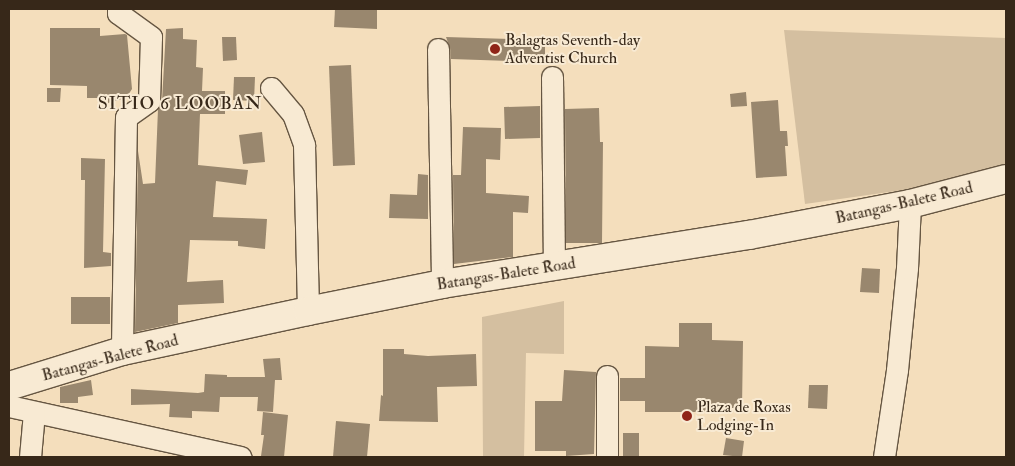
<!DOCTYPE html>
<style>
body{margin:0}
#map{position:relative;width:1015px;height:466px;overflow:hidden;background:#f4debc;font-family:"IM FELL Double Pica",serif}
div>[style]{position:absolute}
.green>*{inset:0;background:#d4bfa0}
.building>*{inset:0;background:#99876e}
.roads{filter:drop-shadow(1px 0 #665642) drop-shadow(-1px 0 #665642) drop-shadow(0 1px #665642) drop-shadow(0 -1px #665642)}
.street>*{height:21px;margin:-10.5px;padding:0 10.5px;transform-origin:10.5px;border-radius:10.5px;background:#f8ead3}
.secondary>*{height:28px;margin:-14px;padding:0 14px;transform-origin:14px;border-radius:14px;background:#f8ead3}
.dots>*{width:14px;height:14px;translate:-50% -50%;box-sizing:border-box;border:2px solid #f8ead3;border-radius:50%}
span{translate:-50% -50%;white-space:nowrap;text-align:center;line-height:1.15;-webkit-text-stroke:4px #f8ead3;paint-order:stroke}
.poi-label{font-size:16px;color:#372819}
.left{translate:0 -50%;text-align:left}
.street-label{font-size:16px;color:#372819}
.neighbourhood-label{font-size:18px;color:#372819;letter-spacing:1px}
.frame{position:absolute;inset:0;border:10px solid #372819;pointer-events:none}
</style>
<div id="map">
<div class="green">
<div style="clip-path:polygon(784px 30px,1006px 38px,1006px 164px,903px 190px,805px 204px)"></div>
<div style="clip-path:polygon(564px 301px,564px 354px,526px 353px,524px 457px,483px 457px,482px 317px)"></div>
</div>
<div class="building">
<div style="clip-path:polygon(335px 9px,377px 9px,377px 29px,334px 27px)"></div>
<div style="clip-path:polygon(50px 28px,100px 28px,100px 36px,125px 34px,127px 35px,132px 89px,126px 98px,108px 103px,108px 98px,87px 98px,87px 86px,50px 85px)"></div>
<div style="clip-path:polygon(183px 28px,183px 39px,197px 40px,196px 67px,203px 68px,202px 91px,225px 91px,225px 114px,200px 114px,198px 165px,248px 170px,246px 185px,216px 181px,213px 217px,267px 219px,265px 249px,238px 246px,238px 241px,190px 240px,187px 282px,223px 280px,224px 303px,178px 305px,178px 323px,135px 332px,138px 151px,143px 184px,155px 183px,158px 109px,162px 101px,166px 29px)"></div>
<div style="clip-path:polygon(222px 37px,236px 37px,237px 60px,223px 61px)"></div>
<div style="clip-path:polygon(446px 37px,545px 40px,545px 62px,451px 59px,450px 48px)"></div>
<div style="clip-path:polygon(351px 65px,355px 165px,333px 166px,329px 66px)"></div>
<div style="clip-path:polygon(234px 77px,255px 77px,254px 101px,233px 100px)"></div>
<div style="clip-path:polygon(47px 88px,61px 88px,60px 102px,47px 102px)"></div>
<div style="clip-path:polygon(746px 92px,747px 106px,731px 107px,730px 94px)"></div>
<div style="clip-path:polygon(778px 100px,780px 131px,787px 131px,788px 146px,785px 146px,787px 176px,756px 178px,751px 102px)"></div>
<div style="clip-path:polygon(540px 106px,540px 138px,505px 139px,504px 107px)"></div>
<div style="clip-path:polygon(599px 108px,600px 142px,603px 142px,602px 243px,566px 243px,565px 109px)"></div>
<div style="clip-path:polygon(463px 127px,501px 128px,500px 160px,486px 159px,486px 193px,529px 196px,528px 213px,513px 212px,513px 257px,454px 264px,453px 175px,461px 175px)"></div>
<div style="clip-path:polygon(262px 132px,265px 162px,243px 164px,239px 135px)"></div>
<div style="clip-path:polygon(81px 158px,105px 159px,103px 252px,111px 253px,111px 266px,84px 268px,85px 180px,81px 180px)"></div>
<div style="clip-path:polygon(418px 174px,428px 175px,428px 219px,389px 218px,390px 194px,417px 195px)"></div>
<div style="clip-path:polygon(862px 268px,880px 269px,879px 293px,860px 292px)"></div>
<div style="clip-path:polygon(71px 297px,110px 297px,110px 324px,71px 324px)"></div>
<div style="clip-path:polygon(679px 323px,712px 323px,712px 340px,743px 341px,742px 408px,713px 408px,713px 412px,645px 412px,645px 401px,620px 401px,620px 378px,645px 378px,645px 346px,679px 347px)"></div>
<div style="clip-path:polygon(383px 349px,404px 349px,404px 354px,428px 356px,476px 354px,477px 386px,437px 387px,438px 422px,379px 421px,381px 395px,383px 396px)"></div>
<div style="clip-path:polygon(280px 358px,282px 380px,275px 380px,273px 412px,257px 411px,258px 397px,220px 397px,219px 412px,192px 411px,192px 418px,169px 417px,170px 404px,131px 405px,131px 389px,198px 393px,204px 392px,205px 374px,227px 375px,227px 377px,265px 377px,263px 359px)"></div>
<div style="clip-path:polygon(564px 370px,596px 372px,594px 454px,566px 456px,566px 451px,535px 451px,535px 401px,562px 401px)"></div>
<div style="clip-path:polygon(91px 380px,93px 395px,78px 397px,78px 403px,60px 403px,60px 387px)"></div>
<div style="clip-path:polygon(809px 385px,828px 385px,827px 409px,808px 408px)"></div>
<div style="clip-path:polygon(263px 412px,288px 415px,284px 457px,261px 456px,264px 435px,261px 435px)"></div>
<div style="clip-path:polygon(336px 421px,370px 424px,367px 457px,333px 457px)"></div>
<div style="clip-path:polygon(623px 433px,639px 433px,639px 457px,623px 457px)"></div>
<div style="clip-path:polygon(726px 438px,744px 441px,742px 457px,723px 455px)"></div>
</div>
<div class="roads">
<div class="street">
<div style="left:118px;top:9px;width:4px;rotate:90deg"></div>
<div style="left:118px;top:13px;width:41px;rotate:36deg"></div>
<div style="left:151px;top:37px;width:64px;rotate:91.8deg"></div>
<div style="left:149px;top:101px;width:28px;rotate:145deg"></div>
<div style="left:126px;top:117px;width:234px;rotate:91deg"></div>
<div style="left:438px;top:49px;width:235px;rotate:89deg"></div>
<div style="left:552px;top:77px;width:189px;rotate:89.4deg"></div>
<div style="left:271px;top:88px;width:34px;rotate:50deg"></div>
<div style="left:293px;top:114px;width:33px;rotate:70deg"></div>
<div style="left:304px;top:145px;width:166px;rotate:88.6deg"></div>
<div style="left:607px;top:376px;width:81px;rotate:90deg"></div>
<div style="left:9px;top:406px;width:237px;rotate:12.4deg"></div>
<div style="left:30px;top:457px;width:45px;rotate:-84.9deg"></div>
<div style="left:884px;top:457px;width:88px;rotate:-81.5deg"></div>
<div style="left:897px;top:370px;width:102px;rotate:-84.4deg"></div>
<div style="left:907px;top:268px;width:64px;rotate:-87.3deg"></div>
</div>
<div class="secondary">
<div style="left:9px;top:386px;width:118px;rotate:-17.2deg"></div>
<div style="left:122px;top:351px;width:190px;rotate:-12.1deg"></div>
<div style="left:308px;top:311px;width:137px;rotate:-11.4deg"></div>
<div style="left:442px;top:284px;width:311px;rotate:-9.1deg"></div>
<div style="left:749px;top:235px;width:164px;rotate:-10.9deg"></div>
<div style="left:910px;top:204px;width:99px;rotate:-14.6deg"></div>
</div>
</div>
<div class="dots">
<div style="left:495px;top:49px;background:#8f2418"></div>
<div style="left:687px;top:416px;background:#8f2418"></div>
</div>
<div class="poi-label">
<span class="left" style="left:505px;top:49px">Balagtas Seventh-day<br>Adventist Church</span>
<span class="left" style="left:697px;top:416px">Plaza de Roxas<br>Lodging-In</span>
</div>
<div class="street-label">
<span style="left:904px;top:203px;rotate:-13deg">Batangas-Balete Road</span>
<span style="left:506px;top:274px;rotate:-9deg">Batangas-Balete Road</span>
<span style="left:110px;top:358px;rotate:-15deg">Batangas-Balete Road</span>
</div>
<div class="neighbourhood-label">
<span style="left:180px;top:104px">SITIO 6 LOOBAN</span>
</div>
<div class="frame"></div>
</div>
